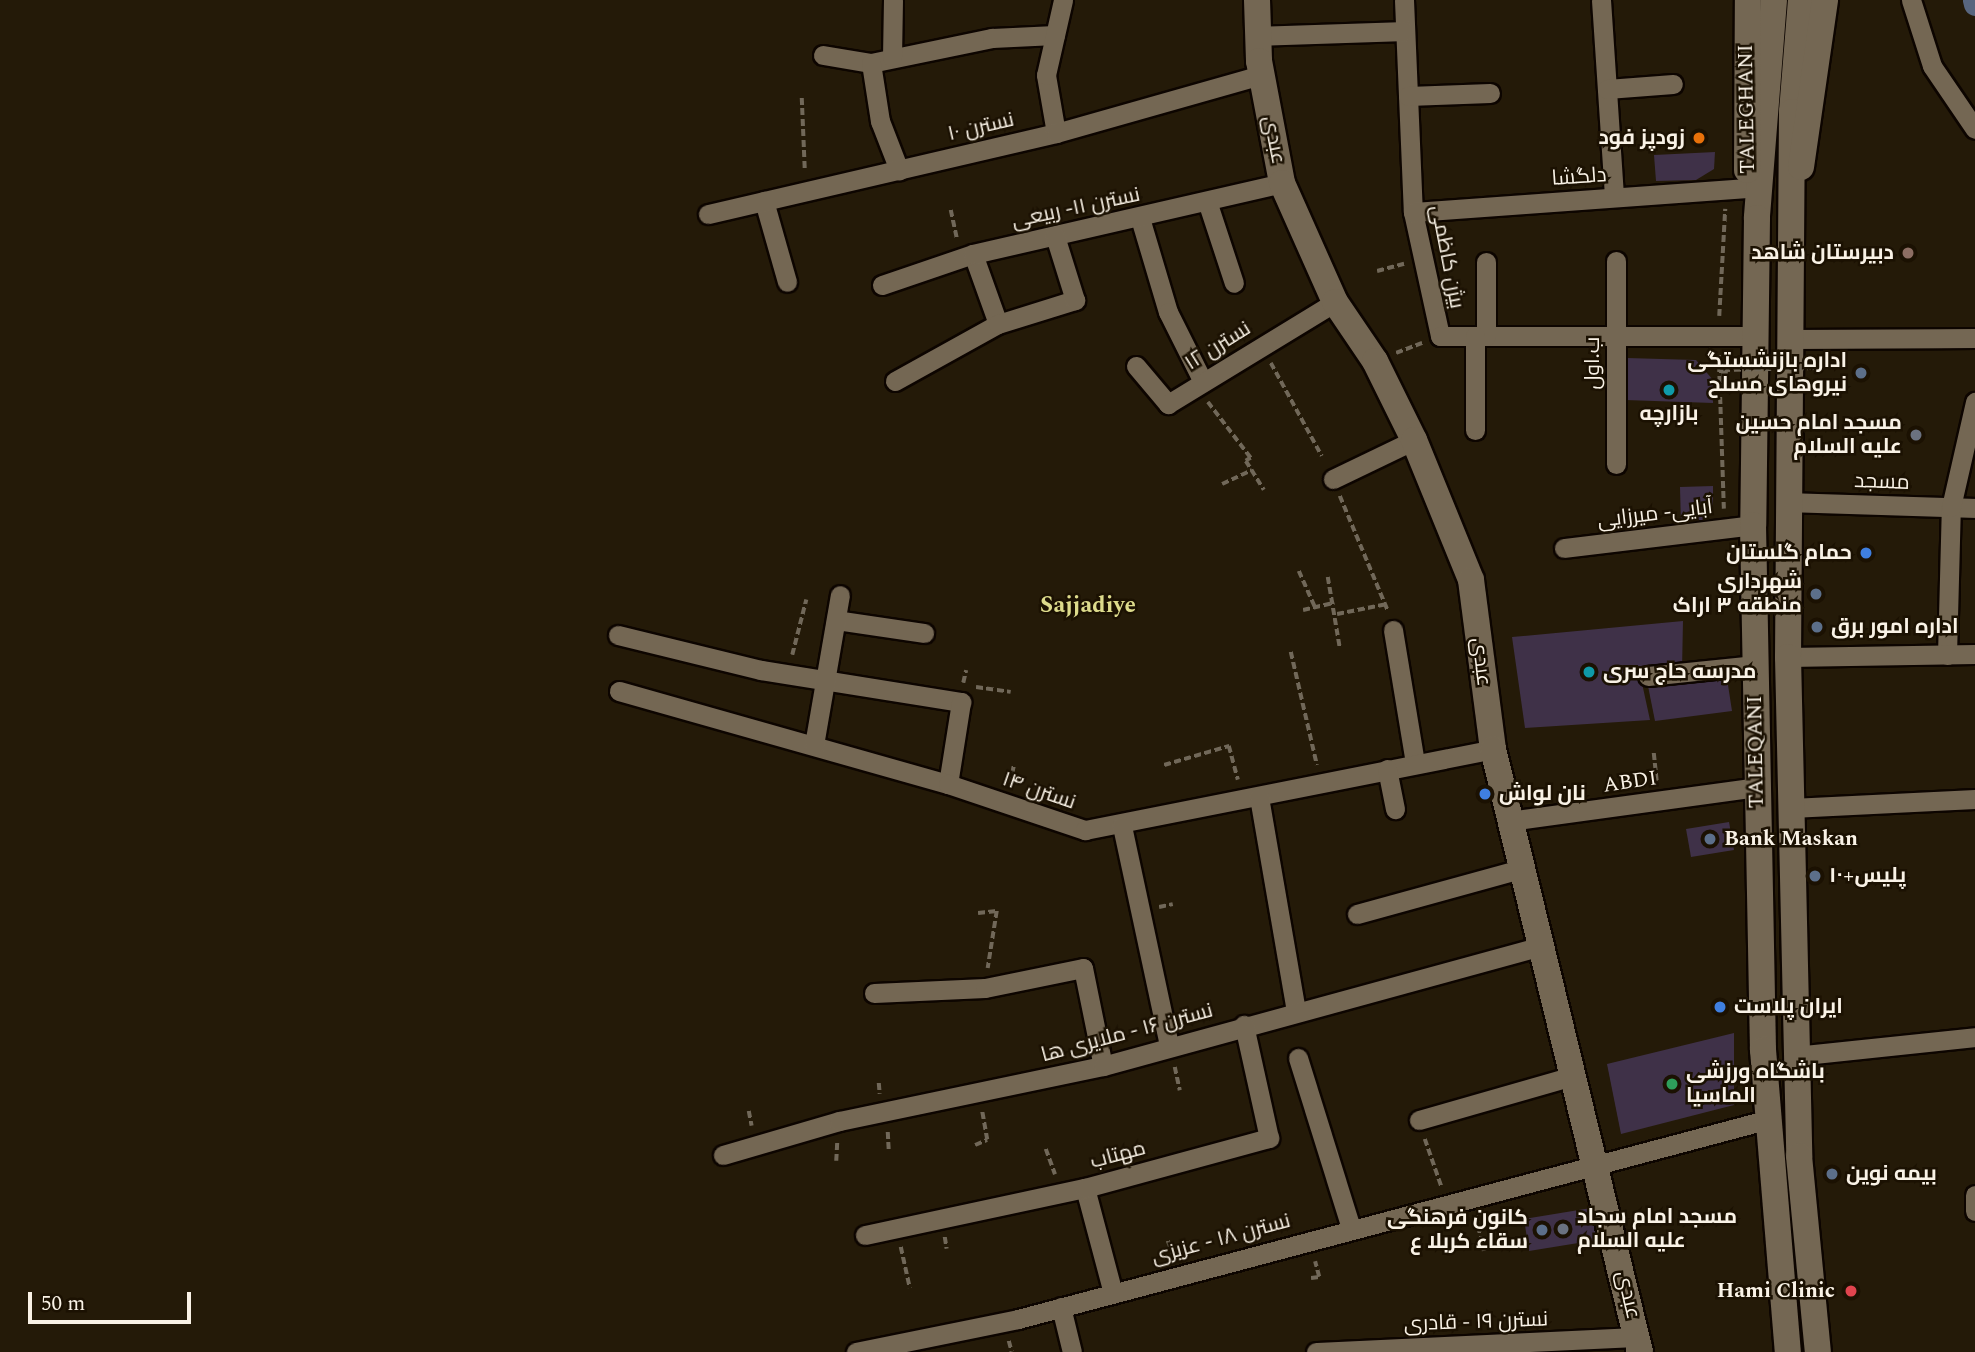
<!DOCTYPE html>
<meta charset="utf-8">
<style>
body{margin:0}
#map{position:relative;width:1975px;height:1352px;overflow:hidden;background:#241a08;font-family:Spectral,Cairo,serif}
div>[style]{position:absolute}
.canal>*{height:23px;margin:-11.5px;padding:0 11.5px;transform-origin:11.5px;border-radius:11.5px;background:#58667f}
.building>*{inset:0;background:#3f3148}
.path>*{height:3.5px;margin-top:-1.75px;transform-origin:0;background:repeating-linear-gradient(90deg,#716859 0 7px,transparent 0 10.5px)}
.roads{filter:drop-shadow(2px 0 #0d0500) drop-shadow(-2px 0 #0d0500) drop-shadow(0 2px #0d0500) drop-shadow(0 -2px #0d0500)}
.street>*{height:19px;margin:-9.5px;padding:0 9.5px;transform-origin:9.5px;border-radius:9.5px;background:#746753}
.secondary>*{height:26px;margin:-13px;padding:0 13px;transform-origin:13px;border-radius:13px;background:#746753}
.path-bridge>*{height:3.5px;margin-top:-1.75px;transform-origin:0;background:repeating-linear-gradient(90deg,#716859 0 7px,transparent 0 10.5px)}
.dots>*{width:19px;height:19px;translate:-50% -50%;box-sizing:border-box;border:4px solid #1b1102;border-radius:50%}
span{translate:-50% -50%;white-space:nowrap;text-align:center;line-height:1.15;-webkit-text-stroke:5px #1b1102;paint-order:stroke}
.street-label{font-size:21px;color:#f9f2e6}
.poi-label{font-size:21px;color:#f9f2e6;font-weight:700}
.right{translate:-100% -50%;text-align:right}
.left{translate:0 -50%;text-align:left}
.neighbourhood-label{font-size:23px;color:#dddb8c;font-weight:700}
.scale{position:absolute;left:28px;top:1292px;width:163px;height:32px;box-sizing:border-box;border:4px solid #f9f2e6;border-top:0;padding-left:9px;font-size:21px;line-height:24px;white-space:nowrap;color:#f9f2e6;-webkit-text-stroke:5px #1b1102;paint-order:stroke}
</style>
<div id="map">
<div class="canal">
<div style="left:1974px;top:0;width:4px;rotate:76deg"></div>
</div>
<div class="building">
<div style="clip-path:polygon(1715px 152px,1714px 169px,1696px 180px,1656px 181px,1654px 155px)"></div>
<div style="clip-path:polygon(1627px 358px,1696px 360px,1713px 380px,1713px 403px,1625px 400px)"></div>
<div style="clip-path:polygon(1713px 486px,1713px 509px,1703px 522px,1681px 525px,1680px 487px)"></div>
<div style="clip-path:polygon(1683px 621px,1682px 670px,1640px 674px,1650px 720px,1525px 728px,1512px 637px)"></div>
<div style="clip-path:polygon(1726px 672px,1732px 711px,1655px 721px,1647px 681px)"></div>
<div style="clip-path:polygon(1729px 822px,1734px 850px,1691px 857px,1686px 829px)"></div>
<div style="clip-path:polygon(1734px 1033px,1734px 1105px,1621px 1134px,1607px 1064px)"></div>
<div style="clip-path:polygon(1597px 1207px,1603px 1239px,1529px 1251px,1524px 1219px)"></div>
</div>
<div class="path">
<div style="left:802px;top:98px;width:73px;rotate:87.6deg"></div>
<div style="left:951px;top:210px;width:30px;rotate:78deg"></div>
<div style="left:1377px;top:271px;width:28px;rotate:-15deg"></div>
<div style="left:1719px;top:316px;width:107px;rotate:-86.8deg"></div>
<div style="left:1396px;top:353px;width:28px;rotate:-21deg"></div>
<div style="left:1719px;top:355px;width:154px;rotate:88.1deg"></div>
<div style="left:1271px;top:363px;width:106px;rotate:61.3deg"></div>
<div style="left:1719px;top:371px;width:7px"></div>
<div style="left:1726px;top:371px;width:20px;rotate:90deg"></div>
<div style="left:1726px;top:391px;width:3px;rotate:180deg"></div>
<div style="left:1723px;top:391px;width:21px;rotate:-90deg"></div>
<div style="left:1208px;top:402px;width:71px;rotate:52.5deg"></div>
<div style="left:1251px;top:458px;width:6px;rotate:149deg"></div>
<div style="left:1246px;top:461px;width:34px;rotate:58deg"></div>
<div style="left:1222px;top:484px;width:33px;rotate:-25deg"></div>
<div style="left:1340px;top:496px;width:125px;rotate:67.3deg"></div>
<div style="left:1299px;top:571px;width:39px;rotate:66deg"></div>
<div style="left:1328px;top:577px;width:72px;rotate:80.4deg"></div>
<div style="left:1303px;top:610px;width:32px;rotate:-13deg"></div>
<div style="left:1337px;top:614px;width:51px;rotate:-11.3deg"></div>
<div style="left:1291px;top:652px;width:116px;rotate:77deg"></div>
<div style="left:792px;top:655px;width:57px;rotate:-75.7deg"></div>
<div style="left:963px;top:683px;width:13px;rotate:-77deg"></div>
<div style="left:976px;top:687px;width:35px;rotate:8deg"></div>
<div style="left:1654px;top:753px;width:28px;rotate:84deg"></div>
<div style="left:1164px;top:765px;width:68px;rotate:-16.3deg"></div>
<div style="left:1229px;top:746px;width:35px;rotate:75deg"></div>
<div style="left:1010px;top:784px;width:20px;rotate:-79deg"></div>
<div style="left:1159px;top:907px;width:14px;rotate:-12deg"></div>
<div style="left:978px;top:913px;width:19px;rotate:-6deg"></div>
<div style="left:997px;top:911px;width:58px;rotate:99deg"></div>
<div style="left:1175px;top:1067px;width:24px;rotate:78deg"></div>
<div style="left:879px;top:1083px;width:11px;rotate:85deg"></div>
<div style="left:749px;top:1111px;width:15px;rotate:79deg"></div>
<div style="left:888px;top:1132px;width:21px;rotate:87deg"></div>
<div style="left:1425px;top:1139px;width:52px;rotate:70.9deg"></div>
<div style="left:975px;top:1145px;width:13px;rotate:-23deg"></div>
<div style="left:987px;top:1140px;width:29px;rotate:-100deg"></div>
<div style="left:1046px;top:1149px;width:27px;rotate:70deg"></div>
<div style="left:836px;top:1161px;width:20px;rotate:-87deg"></div>
<div style="left:1476px;top:1216px;width:36px;rotate:77deg"></div>
<div style="left:945px;top:1237px;width:12px;rotate:81deg"></div>
<div style="left:1168px;top:1241px;width:19px;rotate:69deg"></div>
<div style="left:901px;top:1247px;width:42px;rotate:77.6deg"></div>
<div style="left:1311px;top:1278px;width:8px;rotate:-7deg"></div>
<div style="left:1319px;top:1277px;width:16px;rotate:-105deg"></div>
<div style="left:1009px;top:1341px;width:11px;rotate:75deg"></div>
</div>
<div class="roads">
<div class="street">
<div style="left:1404px;top:0;width:212px;rotate:87.6deg"></div>
<div style="left:1413px;top:212px;width:127px;rotate:77.7deg"></div>
<div style="left:1440px;top:336px;width:314px"></div>
<div style="left:1601px;top:0;width:197px;rotate:86.2deg"></div>
<div style="left:1911px;top:0;width:69px;rotate:72.3deg"></div>
<div style="left:1932px;top:66px;width:76px;rotate:55.7deg"></div>
<div style="left:1256px;top:36px;width:148px;rotate:-1.9deg"></div>
<div style="left:823px;top:55px;width:49px;rotate:9.5deg"></div>
<div style="left:871px;top:63px;width:124px;rotate:-11.7deg"></div>
<div style="left:992px;top:38px;width:63px;rotate:-2.7deg"></div>
<div style="left:892px;top:57px;width:57px;rotate:-89deg"></div>
<div style="left:871px;top:63px;width:59px;rotate:81.2deg"></div>
<div style="left:880px;top:121px;width:53px;rotate:68.8deg"></div>
<div style="left:1607px;top:89px;width:66px;rotate:-4.3deg"></div>
<div style="left:1408px;top:96px;width:82px;rotate:-2.1deg"></div>
<div style="left:1056px;top:133px;width:59px;rotate:-99.8deg"></div>
<div style="left:1046px;top:75px;width:77px;rotate:-77.2deg"></div>
<div style="left:764px;top:201px;width:84px;rotate:74.1deg"></div>
<div style="left:1207px;top:201px;width:86px;rotate:71.8deg"></div>
<div style="left:1413px;top:212px;width:336px;rotate:-4.1deg"></div>
<div style="left:708px;top:214px;width:357px;rotate:-13.1deg"></div>
<div style="left:1056px;top:133px;width:213px;rotate:-15.8deg"></div>
<div style="left:1140px;top:218px;width:98px;rotate:73.4deg"></div>
<div style="left:1168px;top:312px;width:78px;rotate:63.4deg"></div>
<div style="left:973px;top:254px;width:74px;rotate:70.3deg"></div>
<div style="left:882px;top:285px;width:96px;rotate:-18.8deg"></div>
<div style="left:973px;top:254px;width:317px;rotate:-12.9deg"></div>
<div style="left:1486px;top:336px;width:74px;rotate:-90deg"></div>
<div style="left:1791px;top:339px;width:184px;rotate:-0.3deg"></div>
<div style="left:1136px;top:366px;width:50px;rotate:49.9deg"></div>
<div style="left:1168px;top:404px;width:196px;rotate:-31.4deg"></div>
<div style="left:895px;top:381px;width:118px;rotate:-29deg"></div>
<div style="left:998px;top:324px;width:81px;rotate:-17.3deg"></div>
<div style="left:1075px;top:300px;width:67px;rotate:-107.4deg"></div>
<div style="left:1475px;top:430px;width:94px;rotate:-90deg"></div>
<div style="left:1616px;top:464px;width:203px;rotate:-90deg"></div>
<div style="left:1333px;top:479px;width:90px;rotate:-25.7deg"></div>
<div style="left:1787px;top:502px;width:188px;rotate:1.8deg"></div>
<div style="left:1564px;top:548px;width:190px;rotate:-6.9deg"></div>
<div style="left:836px;top:620px;width:89px;rotate:8.4deg"></div>
<div style="left:1393px;top:630px;width:135px;rotate:80.6deg"></div>
<div style="left:618px;top:635px;width:147px;rotate:13.8deg"></div>
<div style="left:761px;top:670px;width:203px;rotate:9.1deg"></div>
<div style="left:961px;top:702px;width:83px;rotate:99deg"></div>
<div style="left:1947px;top:655px;width:148px;rotate:-88.5deg"></div>
<div style="left:1951px;top:507px;width:108px;rotate:-77.1deg"></div>
<div style="left:1788px;top:657px;width:187px;rotate:-0.9deg"></div>
<div style="left:1648px;top:676px;width:108px;rotate:-5.9deg"></div>
<div style="left:619px;top:691px;width:342px;rotate:15.8deg"></div>
<div style="left:948px;top:784px;width:145px;rotate:18.6deg"></div>
<div style="left:1085px;top:830px;width:416px;rotate:-11.2deg"></div>
<div style="left:814px;top:745px;width:152px;rotate:-80.2deg"></div>
<div style="left:1387px;top:769px;width:41px;rotate:78.7deg"></div>
<div style="left:1259px;top:797px;width:217px;rotate:80.2deg"></div>
<div style="left:1791px;top:808px;width:184px;rotate:-2.8deg"></div>
<div style="left:1509px;top:821px;width:250px;rotate:-7.8deg"></div>
<div style="left:1122px;top:826px;width:224px;rotate:77.9deg"></div>
<div style="left:1357px;top:914px;width:169px;rotate:-15.4deg"></div>
<div style="left:874px;top:993px;width:111px;rotate:-2.6deg"></div>
<div style="left:985px;top:988px;width:100px;rotate:-11.5deg"></div>
<div style="left:1083px;top:968px;width:100px;rotate:78.5deg"></div>
<div style="left:1795px;top:1056px;width:181px;rotate:-6deg"></div>
<div style="left:1298px;top:1058px;width:178px;rotate:72.7deg"></div>
<div style="left:1419px;top:1120px;width:159px;rotate:-16deg"></div>
<div style="left:723px;top:1155px;width:121px;rotate:-16.3deg"></div>
<div style="left:839px;top:1121px;width:270px;rotate:-11.8deg"></div>
<div style="left:1103px;top:1066px;width:455px;rotate:-15.3deg"></div>
<div style="left:1085px;top:1188px;width:109px;rotate:75.1deg"></div>
<div style="left:1975px;top:1195px;width:16px;rotate:90deg"></div>
<div style="left:865px;top:1235px;width:225px;rotate:-12.1deg"></div>
<div style="left:1085px;top:1188px;width:191px;rotate:-15.2deg"></div>
<div style="left:1269px;top:1138px;width:116px;rotate:-102.5deg"></div>
<div style="left:1061px;top:1307px;width:46px;rotate:76.3deg"></div>
<div style="left:856px;top:1352px;width:165px;rotate:-11.5deg"></div>
<div style="left:1018px;top:1319px;width:774px;rotate:-14.9deg"></div>
<div style="left:1316px;top:1352px;width:321px;rotate:-2.7deg"></div>
</div>
<div class="secondary">
<div style="left:1257px;top:0;width:61px;rotate:88.1deg"></div>
<div style="left:1259px;top:61px;width:124px;rotate:79.3deg"></div>
<div style="left:1282px;top:183px;width:130px;rotate:66deg"></div>
<div style="left:1335px;top:302px;width:71px;rotate:55.9deg"></div>
<div style="left:1375px;top:361px;width:88px;rotate:63.7deg"></div>
<div style="left:1414px;top:440px;width:151px;rotate:67.8deg"></div>
<div style="left:1471px;top:580px;width:170px;rotate:82.6deg"></div>
<div style="left:1493px;top:749px;width:621px;rotate:76.3deg"></div>
<div style="left:1774px;top:0;width:219px;rotate:94.5deg"></div>
<div style="left:1757px;top:218px;width:307px;rotate:90.7deg"></div>
<div style="left:1753px;top:525px;width:525px;rotate:88.91deg"></div>
<div style="left:1763px;top:1050px;width:303px;rotate:85.3deg"></div>
<div style="left:1801px;top:0;width:112px;rotate:94.6deg"></div>
<div style="left:1792px;top:112px;width:545px;rotate:90.42deg"></div>
<div style="left:1788px;top:657px;width:499px;rotate:88.7deg"></div>
<div style="left:1799px;top:1156px;width:197px;rotate:84.5deg"></div>
<div style="left:1801px;top:167px;width:169px;rotate:-81.8deg"></div>
<div style="left:1747px;top:170px;width:170px;rotate:-89.7deg"></div>
</div>
</div>
<div class="path-bridge">
<div style="left:1723px;top:370px;width:92px;rotate:-1.2deg"></div>
</div>
<div class="dots">
<div style="left:1699px;top:138px;background:#e8710a"></div>
<div style="left:1908px;top:253px;background:#8d6e63"></div>
<div style="left:1861px;top:373px;background:#5c6f8a"></div>
<div style="left:1669px;top:390px;background:#0f9aa8"></div>
<div style="left:1916px;top:435px;background:#6b7280"></div>
<div style="left:1866px;top:553px;background:#3f7fe0"></div>
<div style="left:1816px;top:594px;background:#5c6f8a"></div>
<div style="left:1817px;top:627px;background:#5c6f8a"></div>
<div style="left:1589px;top:672px;background:#0f9aa8"></div>
<div style="left:1485px;top:794px;background:#3f7fe0"></div>
<div style="left:1710px;top:839px;background:#5c6f8a"></div>
<div style="left:1815px;top:876px;background:#5c6f8a"></div>
<div style="left:1720px;top:1007px;background:#3f7fe0"></div>
<div style="left:1672px;top:1084px;background:#2e9e5b"></div>
<div style="left:1832px;top:1174px;background:#5c6f8a"></div>
<div style="left:1563px;top:1229px;background:#6b7280"></div>
<div style="left:1542px;top:1230px;background:#5c6f8a"></div>
<div style="left:1851px;top:1291px;background:#e0444e"></div>
</div>
<div class="street-label">
<span style="left:1747px;top:109px;rotate:-91deg">TALEGHANI</span>
<span style="left:981px;top:127px;rotate:-13deg">نسترن ۱۰</span>
<span style="left:1274px;top:140px;rotate:79deg">عبدی</span>
<span style="left:1579px;top:177px;rotate:-4deg">دلگشا</span>
<span style="left:1076px;top:208px;rotate:-12deg">نسترن ۱۱- ربیعی</span>
<span style="left:1447px;top:257px;rotate:79deg">بیژن کاظمی</span>
<span style="left:1218px;top:346px;rotate:-32deg">نسترن ۱۲</span>
<span style="left:1593px;top:363px;rotate:-90deg">ب.اول</span>
<span style="left:1882px;top:482px;rotate:2deg">مسجد</span>
<span style="left:1655px;top:514px;rotate:-7deg">آبایی- میرزایی</span>
<span style="left:1481px;top:662px;rotate:83deg">عبدی</span>
<span style="left:1756px;top:752px;rotate:-91deg">TALEQANI</span>
<span style="left:1630px;top:782px;rotate:-8deg">ABDI</span>
<span style="left:1039px;top:791px;rotate:19deg">نسترن ۱۴</span>
<span style="left:1127px;top:1033px;rotate:-15deg">نسترن ۱۶ - ملایری ها</span>
<span style="left:1118px;top:1155px;rotate:-15deg">مهتاب</span>
<span style="left:1221px;top:1239px;rotate:-15deg">نسترن ۱۸ - عزیزی</span>
<span style="left:1628px;top:1295px;rotate:77deg">عبدی</span>
<span style="left:1476px;top:1322px;rotate:-2deg">نسترن ۱۹ - قادری</span>
</div>
<div class="poi-label">
<span class="right" style="left:1685px;top:138px">زودپز فود</span>
<span class="right" style="left:1894px;top:253px">دبیرستان شاهد</span>
<span class="right" style="left:1847px;top:373px">اداره بازنشستگی<br>نیروهای مسلح</span>
<span style="left:1669px;top:414px">بازارچه</span>
<span class="right" style="left:1902px;top:435px">مسجد امام حسین<br>علیه السلام</span>
<span class="right" style="left:1852px;top:553px">حمام گلستان</span>
<span class="right" style="left:1802px;top:594px">شهرداری<br>منطقه ۳ اراک</span>
<span class="left" style="left:1831px;top:627px">اداره امور برق</span>
<span class="left" style="left:1603px;top:672px">مدرسه حاج سری</span>
<span class="left" style="left:1499px;top:794px">نان لواش</span>
<span class="left" style="left:1724px;top:839px">Bank Maskan</span>
<span class="left" style="left:1829px;top:876px">پلیس+۱۰</span>
<span class="left" style="left:1734px;top:1007px">ایران پلاست</span>
<span class="left" style="left:1686px;top:1084px">باشگاه ورزشی<br>الماسیا</span>
<span class="left" style="left:1846px;top:1174px">بیمه نوین</span>
<span class="left" style="left:1577px;top:1229px">مسجد امام سجاد<br>علیه السلام</span>
<span class="right" style="left:1528px;top:1230px">کانون فرهنگی<br>سقاء کربلا ع</span>
<span class="right" style="left:1835px;top:1291px">Hami Clinic</span>
</div>
<div class="neighbourhood-label">
<span style="left:1088px;top:606px">Sajjadiye</span>
</div>
<div class="scale">50 m</div>
</div>
